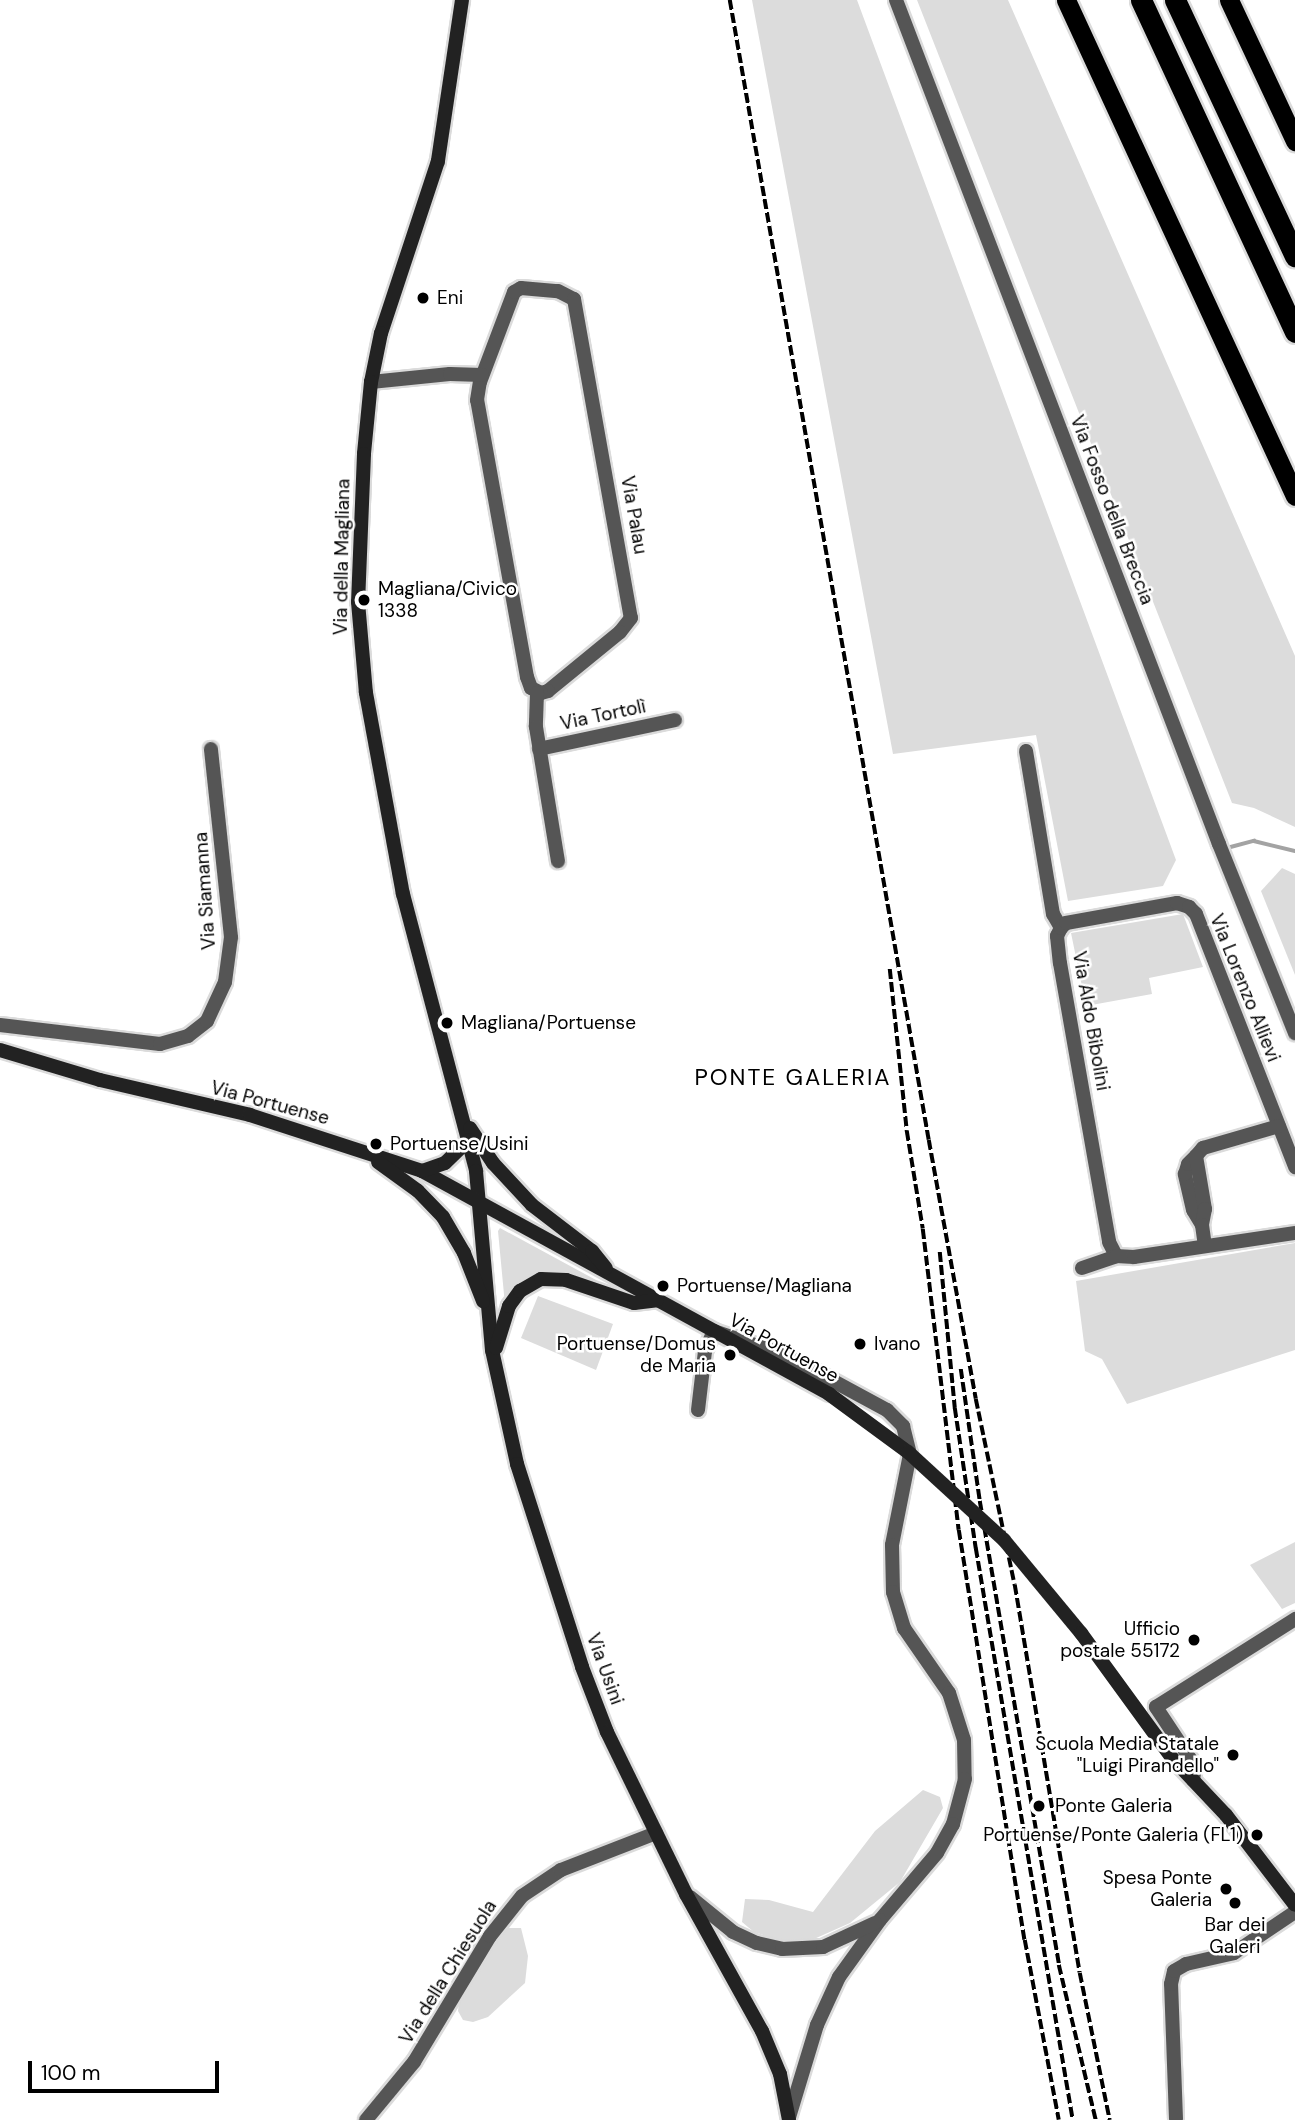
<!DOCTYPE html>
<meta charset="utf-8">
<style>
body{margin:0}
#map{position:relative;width:1295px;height:2120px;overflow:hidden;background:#fff;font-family:"DM Sans",sans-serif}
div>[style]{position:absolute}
.green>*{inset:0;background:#dcdcdc}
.stream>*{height:3.5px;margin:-1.75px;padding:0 1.75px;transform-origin:1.75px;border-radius:1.75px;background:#a3a3a3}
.roads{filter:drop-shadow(2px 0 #dbdbdb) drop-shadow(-2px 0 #dbdbdb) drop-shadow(0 2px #dbdbdb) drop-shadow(0 -2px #dbdbdb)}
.minor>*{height:14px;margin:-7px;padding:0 7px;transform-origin:7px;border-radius:7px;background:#555}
.secondary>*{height:14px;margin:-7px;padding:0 7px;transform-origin:7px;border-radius:7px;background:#222}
.trunk>*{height:19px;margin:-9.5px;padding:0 9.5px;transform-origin:9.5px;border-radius:9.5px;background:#000}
.motorway>*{height:21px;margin:-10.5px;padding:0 10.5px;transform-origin:10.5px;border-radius:10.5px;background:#000}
.rail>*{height:3.5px;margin-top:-1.75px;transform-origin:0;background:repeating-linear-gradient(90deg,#000 0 10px,transparent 0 13.5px)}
.secondary-bridge>*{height:14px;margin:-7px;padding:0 7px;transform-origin:7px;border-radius:7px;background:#222}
.dots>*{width:19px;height:19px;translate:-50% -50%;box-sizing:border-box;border:4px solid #fff;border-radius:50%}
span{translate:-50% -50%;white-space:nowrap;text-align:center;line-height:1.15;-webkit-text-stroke:5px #fff;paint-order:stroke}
.poi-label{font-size:19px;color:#000}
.left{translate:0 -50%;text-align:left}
.right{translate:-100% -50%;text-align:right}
.street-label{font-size:19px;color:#000}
.quarter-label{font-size:23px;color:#000;letter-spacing:2px}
.scale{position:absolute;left:28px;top:2061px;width:191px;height:32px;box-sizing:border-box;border:4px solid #000;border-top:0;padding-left:9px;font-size:21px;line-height:24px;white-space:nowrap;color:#000;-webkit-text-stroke:5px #fff;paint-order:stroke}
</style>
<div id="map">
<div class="green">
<div style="clip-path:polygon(752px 0,857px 0,1176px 860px,1163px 886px,1068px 901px,1036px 735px,893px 754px)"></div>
<div style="clip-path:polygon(917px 0,1008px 0,1295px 656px,1295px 827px,1254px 808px,1232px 803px)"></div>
<div style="clip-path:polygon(1282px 868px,1295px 874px,1295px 975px,1261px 891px)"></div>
<div style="clip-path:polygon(1183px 914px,1203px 967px,1149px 978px,1152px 994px,1086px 1006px,1071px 933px)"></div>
<div style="clip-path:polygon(500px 1228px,596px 1280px,595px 1282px,570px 1274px,545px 1272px,533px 1275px,515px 1288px,505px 1305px,498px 1231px)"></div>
<div style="clip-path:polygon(1295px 1243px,1295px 1350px,1127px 1404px,1102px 1359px,1085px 1351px,1076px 1281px)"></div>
<div style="clip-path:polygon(538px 1296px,613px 1324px,596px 1370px,521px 1338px)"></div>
<div style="clip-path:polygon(1295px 1542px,1295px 1603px,1282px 1609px,1250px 1565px)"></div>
<div style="clip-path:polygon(923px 1790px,940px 1797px,943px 1808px,900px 1882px,850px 1923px,814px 1939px,781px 1941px,754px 1932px,742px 1922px,745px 1899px,769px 1900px,813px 1912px,875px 1831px)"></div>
<div style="clip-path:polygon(504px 1928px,521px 1928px,528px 1956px,525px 1983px,488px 2017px,473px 2022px,463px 2020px,458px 2011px,460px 1994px)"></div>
</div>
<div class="stream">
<div style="left:1227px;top:848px;width:28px;rotate:-15deg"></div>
<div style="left:1254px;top:841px;width:42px;rotate:13.7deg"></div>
</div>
<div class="roads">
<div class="minor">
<div style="left:896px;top:0;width:904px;rotate:69.06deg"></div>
<div style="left:1219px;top:844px;width:204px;rotate:68.1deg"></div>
<div style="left:521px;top:288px;width:37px;rotate:5deg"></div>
<div style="left:558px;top:291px;width:18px;rotate:27deg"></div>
<div style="left:574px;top:299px;width:324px;rotate:79.9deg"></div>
<div style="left:631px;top:618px;width:18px;rotate:128deg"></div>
<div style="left:620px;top:632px;width:93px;rotate:140.7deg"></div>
<div style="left:548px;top:691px;width:7px;rotate:164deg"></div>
<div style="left:541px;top:693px;width:11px;rotate:-153deg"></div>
<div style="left:531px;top:688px;width:12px;rotate:-110deg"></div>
<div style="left:527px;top:677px;width:281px;rotate:-100.2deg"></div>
<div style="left:477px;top:400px;width:18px;rotate:-81deg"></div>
<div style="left:480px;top:382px;width:96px;rotate:-69.3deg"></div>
<div style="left:514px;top:292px;width:8px;rotate:-30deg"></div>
<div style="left:371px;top:382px;width:79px;rotate:-5.8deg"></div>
<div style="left:450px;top:374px;width:32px;rotate:2deg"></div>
<div style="left:537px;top:693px;width:34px;rotate:92deg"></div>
<div style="left:536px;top:727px;width:136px;rotate:80.7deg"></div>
<div style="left:539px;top:749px;width:139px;rotate:-12deg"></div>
<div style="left:1026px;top:751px;width:165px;rotate:80.6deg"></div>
<div style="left:1053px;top:914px;width:16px;rotate:60deg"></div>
<div style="left:1061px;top:928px;width:9px;rotate:117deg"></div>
<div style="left:1057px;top:936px;width:27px;rotate:84deg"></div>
<div style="left:1060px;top:963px;width:283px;rotate:80deg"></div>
<div style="left:1109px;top:1242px;width:16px;rotate:63deg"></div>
<div style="left:1061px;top:928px;width:7px;rotate:-45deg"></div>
<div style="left:1066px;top:923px;width:113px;rotate:-10.2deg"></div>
<div style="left:1177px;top:903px;width:13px;rotate:18deg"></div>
<div style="left:1189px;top:907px;width:10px;rotate:45deg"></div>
<div style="left:1196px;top:914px;width:272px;rotate:68.6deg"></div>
<div style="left:0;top:1025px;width:161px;rotate:6.8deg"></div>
<div style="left:160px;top:1044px;width:29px;rotate:-16deg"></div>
<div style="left:188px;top:1036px;width:24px;rotate:-38deg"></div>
<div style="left:207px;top:1021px;width:43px;rotate:-65.2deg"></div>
<div style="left:225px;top:982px;width:45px;rotate:-82.4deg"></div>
<div style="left:231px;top:937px;width:189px;rotate:-96.1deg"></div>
<div style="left:1196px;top:1156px;width:11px;rotate:-49deg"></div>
<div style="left:1203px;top:1148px;width:79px;rotate:-16.1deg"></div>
<div style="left:1202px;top:1225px;width:17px;rotate:-121deg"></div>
<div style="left:1193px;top:1210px;width:37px;rotate:-103deg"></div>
<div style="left:1185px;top:1174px;width:10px;rotate:-73deg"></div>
<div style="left:1188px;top:1164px;width:11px;rotate:-45deg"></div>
<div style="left:1196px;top:1156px;width:54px;rotate:80.4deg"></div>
<div style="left:1205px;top:1209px;width:16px;rotate:101deg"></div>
<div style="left:1202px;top:1225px;width:21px;rotate:82deg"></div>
<div style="left:1082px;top:1268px;width:36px;rotate:-19deg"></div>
<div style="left:1116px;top:1256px;width:18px;rotate:3deg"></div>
<div style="left:1134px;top:1257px;width:163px;rotate:-8.5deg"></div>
<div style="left:698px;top:1410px;width:59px;rotate:-83.2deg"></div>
<div style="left:705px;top:1351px;width:22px;rotate:-66deg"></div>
<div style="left:714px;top:1331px;width:77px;rotate:18.9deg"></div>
<div style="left:787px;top:1356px;width:114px;rotate:28.4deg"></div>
<div style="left:887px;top:1410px;width:23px;rotate:45deg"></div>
<div style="left:903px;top:1426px;width:29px;rotate:76deg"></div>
<div style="left:910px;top:1454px;width:93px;rotate:101.2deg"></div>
<div style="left:892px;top:1545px;width:47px;rotate:88.8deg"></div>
<div style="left:893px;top:1592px;width:38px;rotate:73deg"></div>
<div style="left:904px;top:1628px;width:79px;rotate:55.3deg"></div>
<div style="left:949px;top:1693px;width:49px;rotate:72.3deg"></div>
<div style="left:964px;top:1740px;width:39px;rotate:89deg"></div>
<div style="left:965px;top:1779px;width:47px;rotate:104.9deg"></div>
<div style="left:953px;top:1824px;width:33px;rotate:119deg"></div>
<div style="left:937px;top:1853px;width:88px;rotate:130.4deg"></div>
<div style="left:880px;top:1920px;width:70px;rotate:125.7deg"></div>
<div style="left:839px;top:1977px;width:53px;rotate:114.6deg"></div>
<div style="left:817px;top:2025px;width:96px;rotate:106.9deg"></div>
<div style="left:1193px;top:1780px;width:14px;rotate:-82deg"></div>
<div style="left:1195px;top:1766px;width:71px;rotate:-123.5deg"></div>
<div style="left:1156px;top:1707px;width:165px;rotate:-32.3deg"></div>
<div style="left:690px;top:1897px;width:55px;rotate:39.1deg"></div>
<div style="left:733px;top:1932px;width:26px;rotate:25deg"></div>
<div style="left:757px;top:1943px;width:26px;rotate:13deg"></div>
<div style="left:782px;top:1949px;width:41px;rotate:-2.8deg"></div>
<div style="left:823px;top:1947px;width:57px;rotate:-24.8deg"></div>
<div style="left:1176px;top:2119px;width:135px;rotate:-92.1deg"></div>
<div style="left:1171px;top:1984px;width:13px;rotate:-77deg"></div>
<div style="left:1174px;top:1971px;width:14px;rotate:-30deg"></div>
<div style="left:1186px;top:1964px;width:49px;rotate:-12.9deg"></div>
<div style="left:1234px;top:1953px;width:73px;rotate:-33.9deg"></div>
<div style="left:366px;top:2120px;width:75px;rotate:-50.4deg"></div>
<div style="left:414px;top:2062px;width:147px;rotate:-58.9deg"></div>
<div style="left:490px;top:1936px;width:51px;rotate:-51.3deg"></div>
<div style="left:522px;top:1896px;width:47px;rotate:-33.7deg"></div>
<div style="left:561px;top:1870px;width:102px;rotate:-21.3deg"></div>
</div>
<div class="secondary">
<div style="left:462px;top:0;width:163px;rotate:98.5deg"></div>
<div style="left:438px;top:161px;width:181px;rotate:108.3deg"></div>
<div style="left:381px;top:333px;width:50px;rotate:101.5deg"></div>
<div style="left:371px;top:382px;width:72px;rotate:95.6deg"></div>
<div style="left:364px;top:454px;width:148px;rotate:92.3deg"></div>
<div style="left:358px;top:602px;width:91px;rotate:85deg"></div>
<div style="left:366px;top:693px;width:204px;rotate:79.6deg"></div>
<div style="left:403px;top:894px;width:286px;rotate:75.2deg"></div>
<div style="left:476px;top:1171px;width:180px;rotate:84.9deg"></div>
<div style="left:492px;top:1350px;width:117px;rotate:77.6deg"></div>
<div style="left:517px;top:1464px;width:213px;rotate:72.2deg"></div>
<div style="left:582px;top:1667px;width:70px;rotate:69deg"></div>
<div style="left:607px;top:1732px;width:180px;rotate:64deg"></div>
<div style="left:686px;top:1894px;width:157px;rotate:61deg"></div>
<div style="left:762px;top:2031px;width:47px;rotate:67.3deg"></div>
<div style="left:780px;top:2074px;width:47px;rotate:78.9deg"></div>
<div style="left:0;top:1050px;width:104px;rotate:16.7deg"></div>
<div style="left:100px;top:1080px;width:154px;rotate:13.1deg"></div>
<div style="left:250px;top:1115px;width:181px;rotate:18deg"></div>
<div style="left:422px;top:1171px;width:464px;rotate:28.7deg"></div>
<div style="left:470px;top:1128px;width:42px;rotate:56.7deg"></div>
<div style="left:493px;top:1163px;width:57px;rotate:47.1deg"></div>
<div style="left:532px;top:1205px;width:76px;rotate:37.5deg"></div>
<div style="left:592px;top:1251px;width:22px;rotate:51deg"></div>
<div style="left:378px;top:1162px;width:49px;rotate:35.9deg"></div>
<div style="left:418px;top:1191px;width:36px;rotate:46deg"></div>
<div style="left:443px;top:1217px;width:42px;rotate:59.7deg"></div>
<div style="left:464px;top:1253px;width:52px;rotate:68.4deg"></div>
<div style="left:422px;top:1171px;width:24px;rotate:-19deg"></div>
<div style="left:445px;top:1163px;width:33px;rotate:-44deg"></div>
<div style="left:496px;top:1348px;width:44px;rotate:-72.8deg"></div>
<div style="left:509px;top:1306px;width:19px;rotate:-54deg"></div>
<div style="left:520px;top:1291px;width:24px;rotate:-30deg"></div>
<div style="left:541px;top:1279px;width:25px;rotate:2deg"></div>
<div style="left:566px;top:1280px;width:72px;rotate:18.7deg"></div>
<div style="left:634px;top:1303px;width:23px;rotate:-7deg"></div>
<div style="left:1173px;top:1759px;width:77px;rotate:46.6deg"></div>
<div style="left:1226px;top:1815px;width:113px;rotate:52.5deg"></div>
</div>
<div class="trunk">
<div style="left:1066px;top:0;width:546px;rotate:65.22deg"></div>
<div style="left:1229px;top:0;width:156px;rotate:64.9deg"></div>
</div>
<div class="motorway">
<div style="left:1141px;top:0;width:366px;rotate:65.1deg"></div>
<div style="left:1175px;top:0;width:283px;rotate:64.9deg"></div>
</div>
</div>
<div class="rail">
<div style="left:730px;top:0;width:1157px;rotate:80.1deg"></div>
<div style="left:929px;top:1140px;width:263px;rotate:79.7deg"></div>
<div style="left:976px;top:1399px;width:190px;rotate:78.2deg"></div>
<div style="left:1015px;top:1585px;width:393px;rotate:80.5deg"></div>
<div style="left:1080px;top:1973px;width:150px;rotate:78.5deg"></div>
<div style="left:890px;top:969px;width:163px;rotate:84deg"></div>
<div style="left:907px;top:1131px;width:99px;rotate:80.7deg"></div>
<div style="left:923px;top:1229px;width:303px;rotate:83.2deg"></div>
<div style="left:959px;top:1530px;width:415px;rotate:80.9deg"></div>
<div style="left:1025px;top:1940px;width:183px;rotate:79.3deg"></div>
<div style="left:940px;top:1252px;width:157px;rotate:84.5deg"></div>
<div style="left:955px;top:1408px;width:142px;rotate:81.5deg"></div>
<div style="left:976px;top:1548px;width:580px;rotate:80.38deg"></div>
<div style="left:961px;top:1369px;width:133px;rotate:81.8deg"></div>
<div style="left:980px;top:1501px;width:471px;rotate:80.3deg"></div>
<div style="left:1059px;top:1965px;width:159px;rotate:76.6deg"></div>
</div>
<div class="secondary-bridge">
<div style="left:829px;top:1394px;width:98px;rotate:36.3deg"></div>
<div style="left:908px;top:1452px;width:130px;rotate:42.5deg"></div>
<div style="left:1004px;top:1540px;width:121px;rotate:50.4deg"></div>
<div style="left:1081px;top:1633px;width:156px;rotate:53.9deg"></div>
</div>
<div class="dots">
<div style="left:423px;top:298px;background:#000"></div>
<div style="left:364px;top:600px;background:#000"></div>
<div style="left:447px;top:1023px;background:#000"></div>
<div style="left:376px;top:1144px;background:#000"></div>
<div style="left:663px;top:1286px;background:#000"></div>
<div style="left:860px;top:1344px;background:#000"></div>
<div style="left:730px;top:1355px;background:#000"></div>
<div style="left:1194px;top:1640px;background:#000"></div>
<div style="left:1233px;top:1755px;background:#000"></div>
<div style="left:1039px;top:1806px;background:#000"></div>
<div style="left:1257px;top:1835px;background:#000"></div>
<div style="left:1226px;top:1889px;background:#000"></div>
<div style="left:1235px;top:1903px;background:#000"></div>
</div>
<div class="poi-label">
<span class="left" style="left:437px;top:298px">Eni</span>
<span class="left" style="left:378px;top:600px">Magliana/Civico<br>1338</span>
<span class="left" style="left:461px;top:1023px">Magliana/Portuense</span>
<span class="left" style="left:390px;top:1144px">Portuense/Usini</span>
<span class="left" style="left:677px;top:1286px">Portuense/Magliana</span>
<span class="right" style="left:716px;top:1355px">Portuense/Domus<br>de Maria</span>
<span class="left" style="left:874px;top:1344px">Ivano</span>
<span class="right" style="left:1180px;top:1640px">Ufficio<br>postale 55172</span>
<span class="right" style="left:1219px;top:1755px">Scuola Media Statale<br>"Luigi Pirandello"</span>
<span class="left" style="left:1055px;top:1806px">Ponte Galeria</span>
<span class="right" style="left:1243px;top:1835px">Portuense/Ponte Galeria (FL1)</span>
<span class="right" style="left:1212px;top:1889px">Spesa Ponte<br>Galeria</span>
<span style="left:1235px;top:1936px">Bar dei<br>Galeri</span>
</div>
<div class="street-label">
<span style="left:1112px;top:510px;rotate:69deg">Via Fosso della Breccia</span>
<span style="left:634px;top:515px;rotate:80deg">Via Palau</span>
<span style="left:342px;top:557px;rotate:-89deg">Via della Magliana</span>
<span style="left:603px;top:715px;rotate:-12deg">Via Tortolì</span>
<span style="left:205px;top:891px;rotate:-94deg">Via Siamanna</span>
<span style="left:1245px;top:988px;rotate:68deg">Via Lorenzo Allievi</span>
<span style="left:1091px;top:1021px;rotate:80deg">Via Aldo Bibolini</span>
<span style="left:270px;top:1103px;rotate:15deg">Via Portuense</span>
<span style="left:784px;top:1348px;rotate:29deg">Via Portuense</span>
<span style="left:605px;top:1669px;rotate:70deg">Via Usini</span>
<span style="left:448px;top:1972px;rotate:-58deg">Via della Chiesuola</span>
</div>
<div class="quarter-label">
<span style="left:793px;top:1077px">PONTE GALERIA</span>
</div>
<div class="scale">100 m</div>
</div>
